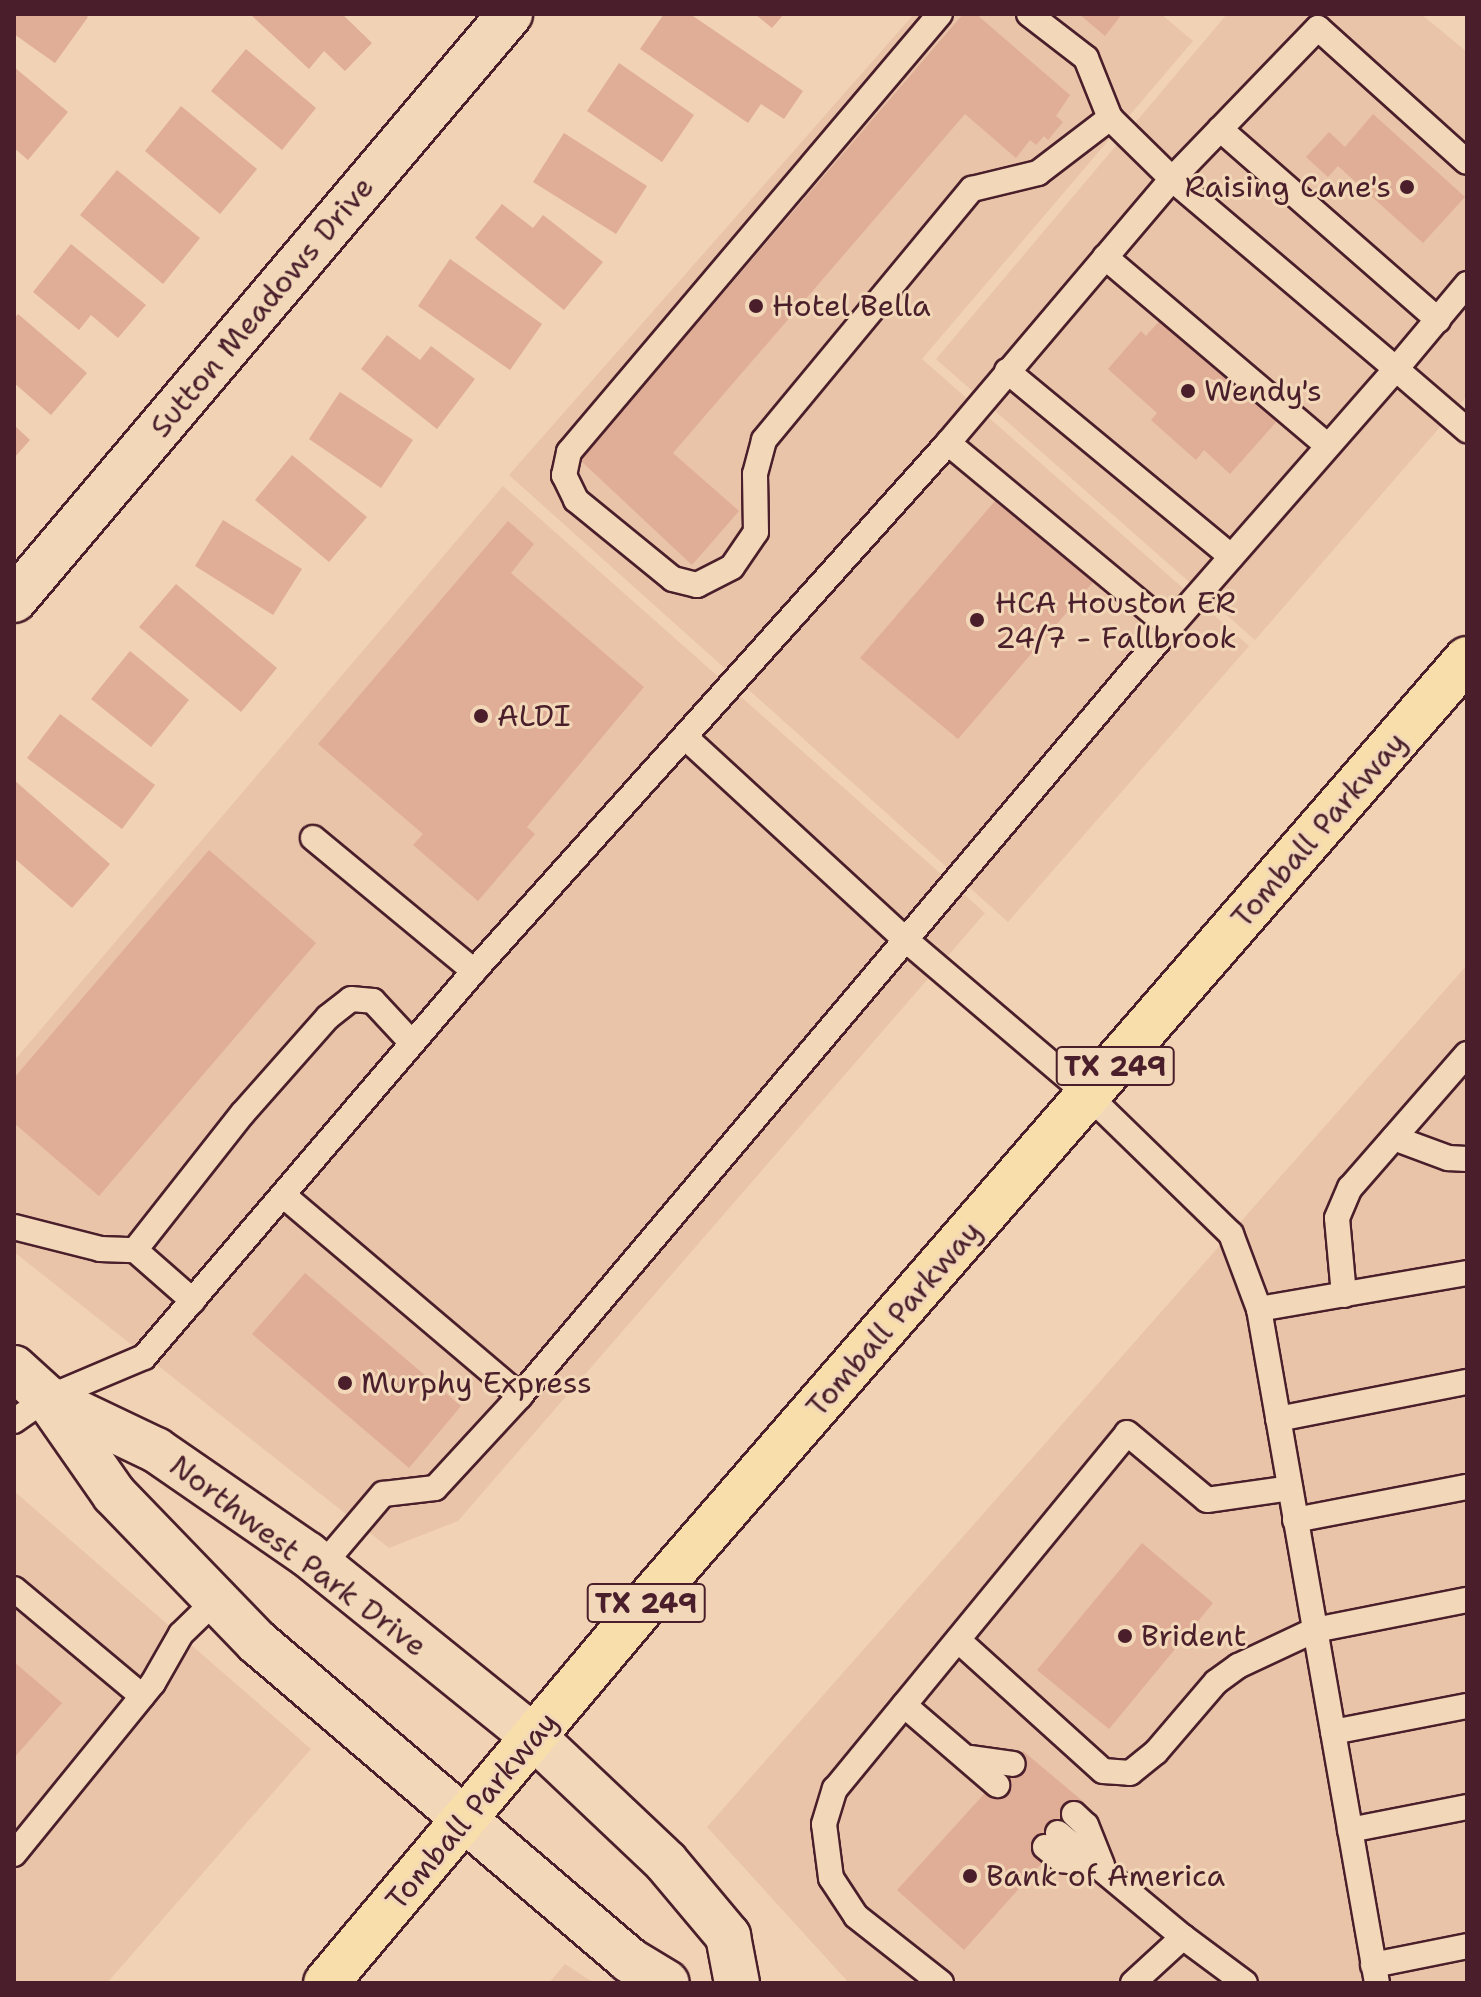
<!DOCTYPE html>
<style>
body{margin:0}
#map{position:relative;width:1481px;height:1997px;overflow:hidden;background:#f1d2b4;font-family:"Shantell Sans",sans-serif}
div>[style]{position:absolute}
.built>*{inset:0;background:#e9c4a8}
.building>*{inset:0;background:#e0ad96}
.roads{filter:drop-shadow(2px 0 #4a1f2b) drop-shadow(-2px 0 #4a1f2b) drop-shadow(0 2px #4a1f2b) drop-shadow(0 -2px #4a1f2b)}
.service>*{height:24px;margin:-12px;padding:0 12px;transform-origin:12px;border-radius:12px;background:#f2d8b9}
.minor>*{height:44px;margin:-22px;padding:0 22px;transform-origin:22px;border-radius:22px;background:#f2d8b9}
.tertiary>*{height:44px;margin:-22px;padding:0 22px;transform-origin:22px;border-radius:22px;background:#f2d8b9}
.primary>*{height:44px;margin:-22px;padding:0 22px;transform-origin:22px;border-radius:22px;background:#f8deab}
.dots>*{width:22px;height:22px;translate:-50% -50%;box-sizing:border-box;border:4px solid #f2d8b9;border-radius:50%}
span{translate:-50% -50%;white-space:nowrap;text-align:center;line-height:1.15;-webkit-text-stroke:6px #f2d8b9;paint-order:stroke}
.shield-label span{padding:2px 6px;background:#f2d8b9;border:2px solid;border-radius:6px;-webkit-text-stroke-width:0}
.shield-label{font-size:28px;color:#4a1f2b;font-weight:700}
.poi-label{font-size:30px;color:#4a1f2b}
.right{translate:-100% -50%;text-align:right}
.left{translate:0 -50%;text-align:left}
.street-label{font-size:30px;color:#4a1f2b}
.frame{position:absolute;inset:0;border:16px solid #4a1f2b;pointer-events:none}
</style>
<div id="map">
<div class="built">
<div style="clip-path:polygon(914px 14px,1161px 14px,1193px 41px,922px 359px,1249px 646px,1008px 922px,509px 475px)"></div>
<div style="clip-path:polygon(1227px 14px,1421px 14px,1467px 52px,1467px 396px,1255px 640px,936px 359px)"></div>
<div style="clip-path:polygon(503px 486px,985px 913px,458px 1521px,389px 1548px,14px 1252px,14px 1061px)"></div>
<div style="clip-path:polygon(1467px 965px,1467px 1983px,849px 1983px,707px 1827px)"></div>
<div style="clip-path:polygon(14px 1491px,311px 1749px,107px 1983px,14px 1983px)"></div>
<div style="clip-path:polygon(565px 1964px,594px 1983px,549px 1983px)"></div>
</div>
<div class="building">
<div style="clip-path:polygon(14px 14px,84px 14px,88px 17px,55px 63px,14px 34px)"></div>
<div style="clip-path:polygon(250px 14px,342px 14px,372px 43px,345px 71px,324px 51px,309px 69px)"></div>
<div style="clip-path:polygon(664px 14px,690px 14px,803px 91px,784px 119px,761px 104px,748px 123px,640px 49px)"></div>
<div style="clip-path:polygon(755px 14px,784px 14px,772px 28px)"></div>
<div style="clip-path:polygon(963px 14px,976px 14px,1070px 95px,1056px 116px,1063px 122px,1048px 140px,1044px 136px,1036px 145px,1030px 140px,1016px 158px,965px 114px,673px 453px,739px 511px,692px 565px,580px 460px)"></div>
<div style="clip-path:polygon(1079px 14px,1122px 14px,1105px 36px)"></div>
<div style="clip-path:polygon(246px 49px,316px 108px,282px 150px,211px 91px)"></div>
<div style="clip-path:polygon(619px 63px,694px 115px,662px 162px,587px 111px)"></div>
<div style="clip-path:polygon(14px 67px,68px 112px,28px 160px,14px 148px)"></div>
<div style="clip-path:polygon(181px 106px,257px 169px,220px 214px,145px 151px)"></div>
<div style="clip-path:polygon(1373px 114px,1465px 197px,1423px 243px,1338px 166px,1328px 177px,1306px 157px,1329px 132px,1345px 147px)"></div>
<div style="clip-path:polygon(564px 133px,647px 186px,616px 234px,533px 182px)"></div>
<div style="clip-path:polygon(117px 170px,200px 238px,163px 284px,80px 215px)"></div>
<div style="clip-path:polygon(502px 204px,533px 228px,543px 215px,603px 262px,564px 310px,475px 238px)"></div>
<div style="clip-path:polygon(71px 244px,146px 305px,118px 338px,91px 315px,79px 330px,33px 292px)"></div>
<div style="clip-path:polygon(450px 259px,542px 324px,510px 370px,418px 306px)"></div>
<div style="clip-path:polygon(18px 314px,87px 373px,51px 415px,14px 383px,14px 319px)"></div>
<div style="clip-path:polygon(1161px 319px,1277px 421px,1230px 474px,1204px 450px,1196px 460px,1151px 420px,1157px 413px,1108px 369px,1141px 331px,1146px 336px)"></div>
<div style="clip-path:polygon(387px 335px,420px 360px,431px 346px,475px 379px,437px 429px,361px 369px)"></div>
<div style="clip-path:polygon(340px 392px,413px 440px,381px 488px,309px 439px)"></div>
<div style="clip-path:polygon(14px 425px,30px 440px,14px 458px)"></div>
<div style="clip-path:polygon(292px 455px,367px 517px,329px 562px,255px 500px)"></div>
<div style="clip-path:polygon(995px 501px,1093px 582px,958px 739px,860px 658px)"></div>
<div style="clip-path:polygon(223px 520px,302px 569px,273px 615px,195px 566px)"></div>
<div style="clip-path:polygon(508px 521px,534px 544px,511px 573px,644px 687px,527px 827px,535px 834px,478px 901px,413px 845px,423px 834px,318px 744px)"></div>
<div style="clip-path:polygon(176px 584px,277px 668px,241px 712px,139px 627px)"></div>
<div style="clip-path:polygon(130px 651px,189px 700px,151px 747px,91px 699px)"></div>
<div style="clip-path:polygon(60px 714px,155px 785px,122px 829px,27px 758px)"></div>
<div style="clip-path:polygon(14px 780px,110px 864px,72px 908px,14px 858px)"></div>
<div style="clip-path:polygon(209px 850px,316px 943px,99px 1196px,14px 1123px,14px 1078px)"></div>
<div style="clip-path:polygon(305px 1273px,461px 1406px,409px 1468px,252px 1334px)"></div>
<div style="clip-path:polygon(1142px 1543px,1213px 1603px,1109px 1729px,1037px 1670px)"></div>
<div style="clip-path:polygon(14px 1662px,62px 1703px,14px 1758px)"></div>
<div style="clip-path:polygon(1023px 1751px,1085px 1803px,1039px 1854px,1042px 1863px,964px 1950px,897px 1890px)"></div>
</div>
<div class="roads">
<div class="service">
<div style="left:940px;top:14px;width:574px;rotate:130.27deg"></div>
<div style="left:569px;top:452px;width:24px;rotate:102deg"></div>
<div style="left:564px;top:475px;width:28px;rotate:64deg"></div>
<div style="left:576px;top:500px;width:125px;rotate:39.2deg"></div>
<div style="left:673px;top:579px;width:25px;rotate:14deg"></div>
<div style="left:697px;top:585px;width:39px;rotate:-27deg"></div>
<div style="left:732px;top:567px;width:42px;rotate:-55.6deg"></div>
<div style="left:756px;top:532px;width:58px;rotate:-91deg"></div>
<div style="left:755px;top:474px;width:35px;rotate:-75deg"></div>
<div style="left:764px;top:440px;width:326px;rotate:-50.4deg"></div>
<div style="left:972px;top:189px;width:68px;rotate:-13.6deg"></div>
<div style="left:1038px;top:173px;width:91px;rotate:-37.4deg"></div>
<div style="left:1029px;top:14px;width:72px;rotate:37.7deg"></div>
<div style="left:1086px;top:58px;width:65px;rotate:68.2deg"></div>
<div style="left:1110px;top:118px;width:87px;rotate:44.5deg"></div>
<div style="left:1172px;top:179px;width:294px;rotate:40.3deg"></div>
<div style="left:1396px;top:369px;width:111px;rotate:-50.1deg"></div>
<div style="left:1220px;top:129px;width:290px;rotate:41.2deg"></div>
<div style="left:1105px;top:257px;width:292px;rotate:40.3deg"></div>
<div style="left:1007px;top:371px;width:291px;rotate:39.6deg"></div>
<div style="left:948px;top:443px;width:346px;rotate:-49.7deg"></div>
<div style="left:1172px;top:179px;width:210px;rotate:-46deg"></div>
<div style="left:1318px;top:28px;width:200px;rotate:42deg"></div>
<div style="left:1170px;top:627px;width:343px;rotate:-48.8deg"></div>
<div style="left:1396px;top:369px;width:94px;rotate:40.7deg"></div>
<div style="left:685px;top:737px;width:301px;rotate:42.6deg"></div>
<div style="left:907px;top:941px;width:239px;rotate:40.4deg"></div>
<div style="left:1089px;top:1096px;width:198px;rotate:44.2deg"></div>
<div style="left:1231px;top:1234px;width:80px;rotate:69.5deg"></div>
<div style="left:1259px;top:1309px;width:684px;rotate:80.07deg"></div>
<div style="left:313px;top:838px;width:209px;rotate:39.6deg"></div>
<div style="left:1394px;top:1138px;width:58px;rotate:20.3deg"></div>
<div style="left:1448px;top:1158px;width:19px;rotate:3deg"></div>
<div style="left:283px;top:1195px;width:311px;rotate:40.3deg"></div>
<div style="left:14px;top:1227px;width:89px;rotate:14.3deg"></div>
<div style="left:100px;top:1249px;width:35px;rotate:2deg"></div>
<div style="left:135px;top:1250px;width:174px;rotate:-51.8deg"></div>
<div style="left:243px;top:1113px;width:128px;rotate:-48.5deg"></div>
<div style="left:328px;top:1017px;width:29px;rotate:-38deg"></div>
<div style="left:351px;top:999px;width:22px;rotate:5deg"></div>
<div style="left:373px;top:1001px;width:57px;rotate:47.1deg"></div>
<div style="left:135px;top:1250px;width:77px;rotate:41.3deg"></div>
<div style="left:1344px;top:1295px;width:77px;rotate:-95.2deg"></div>
<div style="left:1337px;top:1218px;width:33px;rotate:-67deg"></div>
<div style="left:1350px;top:1188px;width:178px;rotate:-48.9deg"></div>
<div style="left:1259px;top:1309px;width:211px;rotate:-9.8deg"></div>
<div style="left:1278px;top:1419px;width:193px;rotate:-11.1deg"></div>
<div style="left:14px;top:1421px;width:40px;rotate:-34.9deg"></div>
<div style="left:47px;top:1398px;width:105px;rotate:-22.9deg"></div>
<div style="left:144px;top:1357px;width:508px;rotate:-49.47deg"></div>
<div style="left:474px;top:971px;width:710px;rotate:-48.08deg"></div>
<div style="left:948px;top:443px;width:288px;rotate:39.7deg"></div>
<div style="left:1170px;top:627px;width:1007px;rotate:130.21deg"></div>
<div style="left:520px;top:1396px;width:125px;rotate:132.7deg"></div>
<div style="left:435px;top:1488px;width:52px;rotate:173.4deg"></div>
<div style="left:383px;top:1494px;width:94px;rotate:130.3deg"></div>
<div style="left:1295px;top:1520px;width:175px;rotate:-10.9deg"></div>
<div style="left:14px;top:1589px;width:167px;rotate:39.9deg"></div>
<div style="left:958px;top:1640px;width:195px;rotate:42.1deg"></div>
<div style="left:1103px;top:1771px;width:27px;rotate:4deg"></div>
<div style="left:1130px;top:1773px;width:33px;rotate:-39deg"></div>
<div style="left:1156px;top:1752px;width:92px;rotate:-49.4deg"></div>
<div style="left:1216px;top:1682px;width:27px;rotate:-36deg"></div>
<div style="left:1238px;top:1666px;width:85px;rotate:-25.1deg"></div>
<div style="left:1315px;top:1630px;width:155px;rotate:-11.2deg"></div>
<div style="left:904px;top:1705px;width:123px;rotate:40.7deg"></div>
<div style="left:1333px;top:1732px;width:136px;rotate:-11deg"></div>
<div style="left:970px;top:1758px;width:43px;rotate:7.9deg"></div>
<div style="left:1074px;top:1814px;width:16px;rotate:43deg"></div>
<div style="left:1086px;top:1825px;width:43px;rotate:68.2deg"></div>
<div style="left:1350px;top:1830px;width:119px;rotate:-11.1deg"></div>
<div style="left:1058px;top:1833px;width:163px;rotate:39.8deg"></div>
<div style="left:1045px;top:1847px;width:21px;rotate:39deg"></div>
<div style="left:1061px;top:1860px;width:40px;rotate:8.5deg"></div>
<div style="left:14px;top:1854px;width:220px;rotate:-50.9deg"></div>
<div style="left:153px;top:1683px;width:56px;rotate:-60.3deg"></div>
<div style="left:181px;top:1634px;width:49px;rotate:-44.2deg"></div>
<div style="left:1373px;top:1965px;width:96px;rotate:-11.4deg"></div>
<div style="left:941px;top:1983px;width:108px;rotate:-141.8deg"></div>
<div style="left:856px;top:1916px;width:45px;rotate:-123.3deg"></div>
<div style="left:831px;top:1878px;width:54px;rotate:-97.4deg"></div>
<div style="left:824px;top:1824px;width:37px;rotate:-73deg"></div>
<div style="left:835px;top:1789px;width:460px;rotate:-50.6deg"></div>
<div style="left:1127px;top:1433px;width:104px;rotate:39.9deg"></div>
<div style="left:1207px;top:1500px;width:84px;rotate:-8.2deg"></div>
<div style="left:1133px;top:1983px;width:68px;rotate:-42.6deg"></div>
<div style="left:1183px;top:1937px;width:77px;rotate:36.6deg"></div>
</div>
<div class="minor">
<div style="left:14px;top:600px;width:768px;rotate:-49.75deg"></div>
</div>
<div class="tertiary">
<div style="left:14px;top:1368px;width:45px;rotate:42.3deg"></div>
<div style="left:47px;top:1398px;width:117px;rotate:55.1deg"></div>
<div style="left:114px;top:1494px;width:206px;rotate:46deg"></div>
<div style="left:257px;top:1642px;width:489px;rotate:40.5deg"></div>
<div style="left:629px;top:1960px;width:44px;rotate:31.2deg"></div>
<div style="left:47px;top:1398px;width:121px;rotate:25.5deg"></div>
<div style="left:156px;top:1450px;width:183px;rotate:34.6deg"></div>
<div style="left:307px;top:1554px;width:293px;rotate:38.9deg"></div>
<div style="left:535px;top:1738px;width:180px;rotate:43.4deg"></div>
<div style="left:666px;top:1862px;width:97px;rotate:50deg"></div>
<div style="left:728px;top:1936px;width:48px;rotate:79.2deg"></div>
</div>
<div class="primary">
<div style="left:326px;top:1983px;width:497px;rotate:-49.9deg"></div>
<div style="left:646px;top:1603px;width:1251px;rotate:-48.99deg"></div>
</div>
</div>
<div class="dots">
<div style="left:1407px;top:187px;background:#4a1f2b"></div>
<div style="left:756px;top:306px;background:#4a1f2b"></div>
<div style="left:1188px;top:391px;background:#4a1f2b"></div>
<div style="left:977px;top:620px;background:#4a1f2b"></div>
<div style="left:481px;top:716px;background:#4a1f2b"></div>
<div style="left:345px;top:1383px;background:#4a1f2b"></div>
<div style="left:1125px;top:1636px;background:#4a1f2b"></div>
<div style="left:970px;top:1876px;background:#4a1f2b"></div>
</div>
<div class="shield-label">
<span style="left:1115px;top:1066px">TX 249</span>
<span style="left:646px;top:1603px">TX 249</span>
</div>
<div class="poi-label">
<span class="right" style="left:1391px;top:187px">Raising Cane's</span>
<span class="left" style="left:772px;top:306px">Hotel Bella</span>
<span class="left" style="left:1204px;top:391px">Wendy's</span>
<span class="left" style="left:995px;top:620px">HCA Houston ER<br>24/7 - Fallbrook</span>
<span class="left" style="left:497px;top:716px">ALDI</span>
<span class="left" style="left:361px;top:1383px">Murphy Express</span>
<span class="left" style="left:1141px;top:1636px">Brident</span>
<span class="left" style="left:986px;top:1876px">Bank of America</span>
</div>
<div class="street-label">
<span style="left:262px;top:307px;rotate:-50deg">Sutton Meadows Drive</span>
<span style="left:1319px;top:830px;rotate:-49deg">Tomball Parkway</span>
<span style="left:894px;top:1319px;rotate:-49deg">Tomball Parkway</span>
<span style="left:298px;top:1556px;rotate:37deg">Northwest Park Drive</span>
<span style="left:472px;top:1811px;rotate:-50deg">Tomball Parkway</span>
</div>
<div class="frame"></div>
</div>
